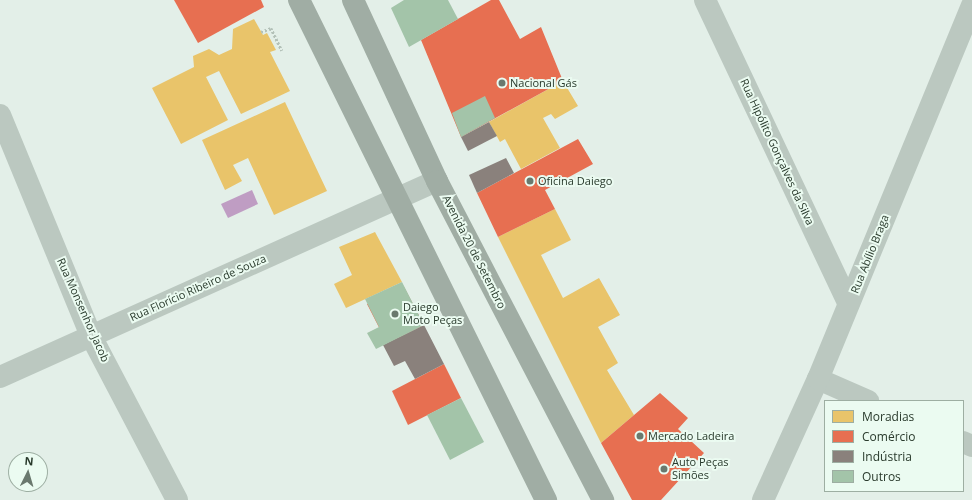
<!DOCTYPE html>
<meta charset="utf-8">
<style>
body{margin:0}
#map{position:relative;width:972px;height:500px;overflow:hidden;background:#e3efe8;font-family:"Open Sans",sans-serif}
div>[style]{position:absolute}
.water>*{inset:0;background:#bf9dc3}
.homes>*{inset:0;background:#e9c46a}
.shops>*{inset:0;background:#e76f51}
.industry>*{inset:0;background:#8a817c}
.building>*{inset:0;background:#a3c4a9}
.path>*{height:2.5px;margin-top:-1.25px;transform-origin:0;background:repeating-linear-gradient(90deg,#b3c1b8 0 2px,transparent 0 4px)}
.minor>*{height:22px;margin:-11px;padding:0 11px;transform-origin:11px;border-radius:11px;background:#bbc8c0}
.major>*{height:22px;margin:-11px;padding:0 11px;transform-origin:11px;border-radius:11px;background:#a0ada4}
.dots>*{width:11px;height:11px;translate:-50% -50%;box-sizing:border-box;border:2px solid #ebfbf1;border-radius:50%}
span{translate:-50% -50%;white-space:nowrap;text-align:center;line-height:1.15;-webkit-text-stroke:4px #ebfbf1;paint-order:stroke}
.poi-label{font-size:11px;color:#293a2c}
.left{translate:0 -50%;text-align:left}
.street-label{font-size:11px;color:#293a2c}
.legend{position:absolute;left:824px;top:400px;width:140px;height:92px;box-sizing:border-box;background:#ebfbf1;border:1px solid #9daea2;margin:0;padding:5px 7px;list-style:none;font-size:12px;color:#293a2c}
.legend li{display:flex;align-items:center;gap:8px;height:20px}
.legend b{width:20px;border:1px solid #9daea2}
.north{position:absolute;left:8px;top:452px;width:40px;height:40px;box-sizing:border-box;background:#ebfbf1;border:1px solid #9daea2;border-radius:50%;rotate:5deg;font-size:11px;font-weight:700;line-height:16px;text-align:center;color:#293a2c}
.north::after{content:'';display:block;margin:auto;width:14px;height:18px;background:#6a796e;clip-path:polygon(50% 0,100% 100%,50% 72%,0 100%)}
</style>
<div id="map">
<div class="water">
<div style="clip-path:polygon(252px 190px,258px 204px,228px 218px,221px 204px)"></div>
</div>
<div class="homes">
<div style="clip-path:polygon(254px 19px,263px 35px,267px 33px,276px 50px,270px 52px,290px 91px,241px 114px,219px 71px,206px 77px,228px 120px,181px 144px,152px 88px,194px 67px,193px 56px,209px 49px,219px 55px,232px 49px,233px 29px)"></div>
<div style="clip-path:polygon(563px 81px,578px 106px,555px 119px,551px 114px,543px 118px,560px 148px,521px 169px,505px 139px,500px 142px,489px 122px)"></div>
<div style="clip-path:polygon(285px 102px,327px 191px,274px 215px,248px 158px,233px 165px,242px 181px,225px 190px,202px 140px)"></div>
<div style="clip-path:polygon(555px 209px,571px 240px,541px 255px,563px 298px,599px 278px,620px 315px,598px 327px,618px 363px,607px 370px,634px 415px,601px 443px,498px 237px)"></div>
<div style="clip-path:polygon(375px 232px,402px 282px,346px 308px,334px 284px,352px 275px,339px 247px)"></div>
</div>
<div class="shops">
<div style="clip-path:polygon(174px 0,261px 0,264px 7px,198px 43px)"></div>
<div style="clip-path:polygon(491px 0,499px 0,520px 39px,541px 27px,563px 81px,461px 137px,421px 40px)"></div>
<div style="clip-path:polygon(578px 139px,593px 164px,545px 190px,555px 209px,498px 237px,477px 193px)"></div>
<div style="clip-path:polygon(404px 287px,424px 325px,387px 343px,367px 304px)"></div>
<div style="clip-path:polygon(444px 364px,461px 398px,408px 425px,392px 391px)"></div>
<div style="clip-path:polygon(660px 393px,688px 418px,678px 429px,704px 453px,661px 500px,632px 500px,601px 443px)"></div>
</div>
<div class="industry">
<div style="clip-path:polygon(489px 122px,497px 136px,468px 151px,461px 137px)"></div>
<div style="clip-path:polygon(506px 158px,514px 173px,477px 193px,469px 175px)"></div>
<div style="clip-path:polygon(424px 325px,444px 364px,415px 379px,405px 361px,394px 366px,383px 345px)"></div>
</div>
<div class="building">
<div style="clip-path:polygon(404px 0,448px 0,458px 19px,409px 47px,391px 8px)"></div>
<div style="clip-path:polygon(485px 96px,495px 118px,461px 137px,452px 113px)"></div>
<div style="clip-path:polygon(402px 282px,424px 325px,376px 349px,367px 333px,379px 327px,365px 299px)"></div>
<div style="clip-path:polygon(461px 398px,484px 442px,450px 460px,427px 415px)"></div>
</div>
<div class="path">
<div style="left:261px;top:32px;width:11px;rotate:-22deg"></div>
<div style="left:271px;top:28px;width:25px;rotate:64deg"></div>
</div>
<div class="minor">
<div style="left:705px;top:0;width:336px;rotate:64.7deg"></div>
<div style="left:0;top:115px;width:239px;rotate:67.6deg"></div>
<div style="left:91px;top:336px;width:185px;rotate:62.3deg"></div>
<div style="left:0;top:377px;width:479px;rotate:-24.2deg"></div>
<div style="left:818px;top:379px;width:55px;rotate:23.7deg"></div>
<div style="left:963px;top:442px;width:10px;rotate:24deg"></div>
<div style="left:763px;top:500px;width:133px;rotate:-65.6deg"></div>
<div style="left:818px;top:379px;width:404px;rotate:-67.6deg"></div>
</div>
<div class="major">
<div style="left:299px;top:0;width:558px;rotate:63.71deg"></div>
<div style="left:353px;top:0;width:200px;rotate:65.1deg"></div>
<div style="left:437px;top:181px;width:360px;rotate:62.5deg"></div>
</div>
<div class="dots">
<div style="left:502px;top:83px;background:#6a796e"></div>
<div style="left:530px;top:181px;background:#6a796e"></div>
<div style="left:395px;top:314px;background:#6a796e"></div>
<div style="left:640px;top:436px;background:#6a796e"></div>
<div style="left:664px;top:469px;background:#6a796e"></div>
</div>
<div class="poi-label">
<span class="left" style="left:510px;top:83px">Nacional Gás</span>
<span class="left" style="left:538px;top:181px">Oficina Daiego</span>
<span class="left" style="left:403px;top:314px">Daiego<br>Moto Peças</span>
<span class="left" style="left:648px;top:436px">Mercado Ladeira</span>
<span class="left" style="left:672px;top:469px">Auto Peças<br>Simões</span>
</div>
<div class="street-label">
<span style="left:777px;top:152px;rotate:65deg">Rua Hipólito Gonçalves da Silva</span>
<span style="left:474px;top:252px;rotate:63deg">Avenida 20 de Setembro</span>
<span style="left:870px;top:254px;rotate:-68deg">Rua Abílio Braga</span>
<span style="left:198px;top:288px;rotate:-24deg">Rua Florício Ribeiro de Souza</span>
<span style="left:83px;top:310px;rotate:66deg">Rua Monsenhor Jacob</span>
</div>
<ul class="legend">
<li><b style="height:11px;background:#e9c46a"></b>Moradias</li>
<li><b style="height:11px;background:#e76f51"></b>Comércio</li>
<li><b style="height:11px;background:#8a817c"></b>Indústria</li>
<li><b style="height:11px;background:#a3c4a9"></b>Outros</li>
</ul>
<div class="north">N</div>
</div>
